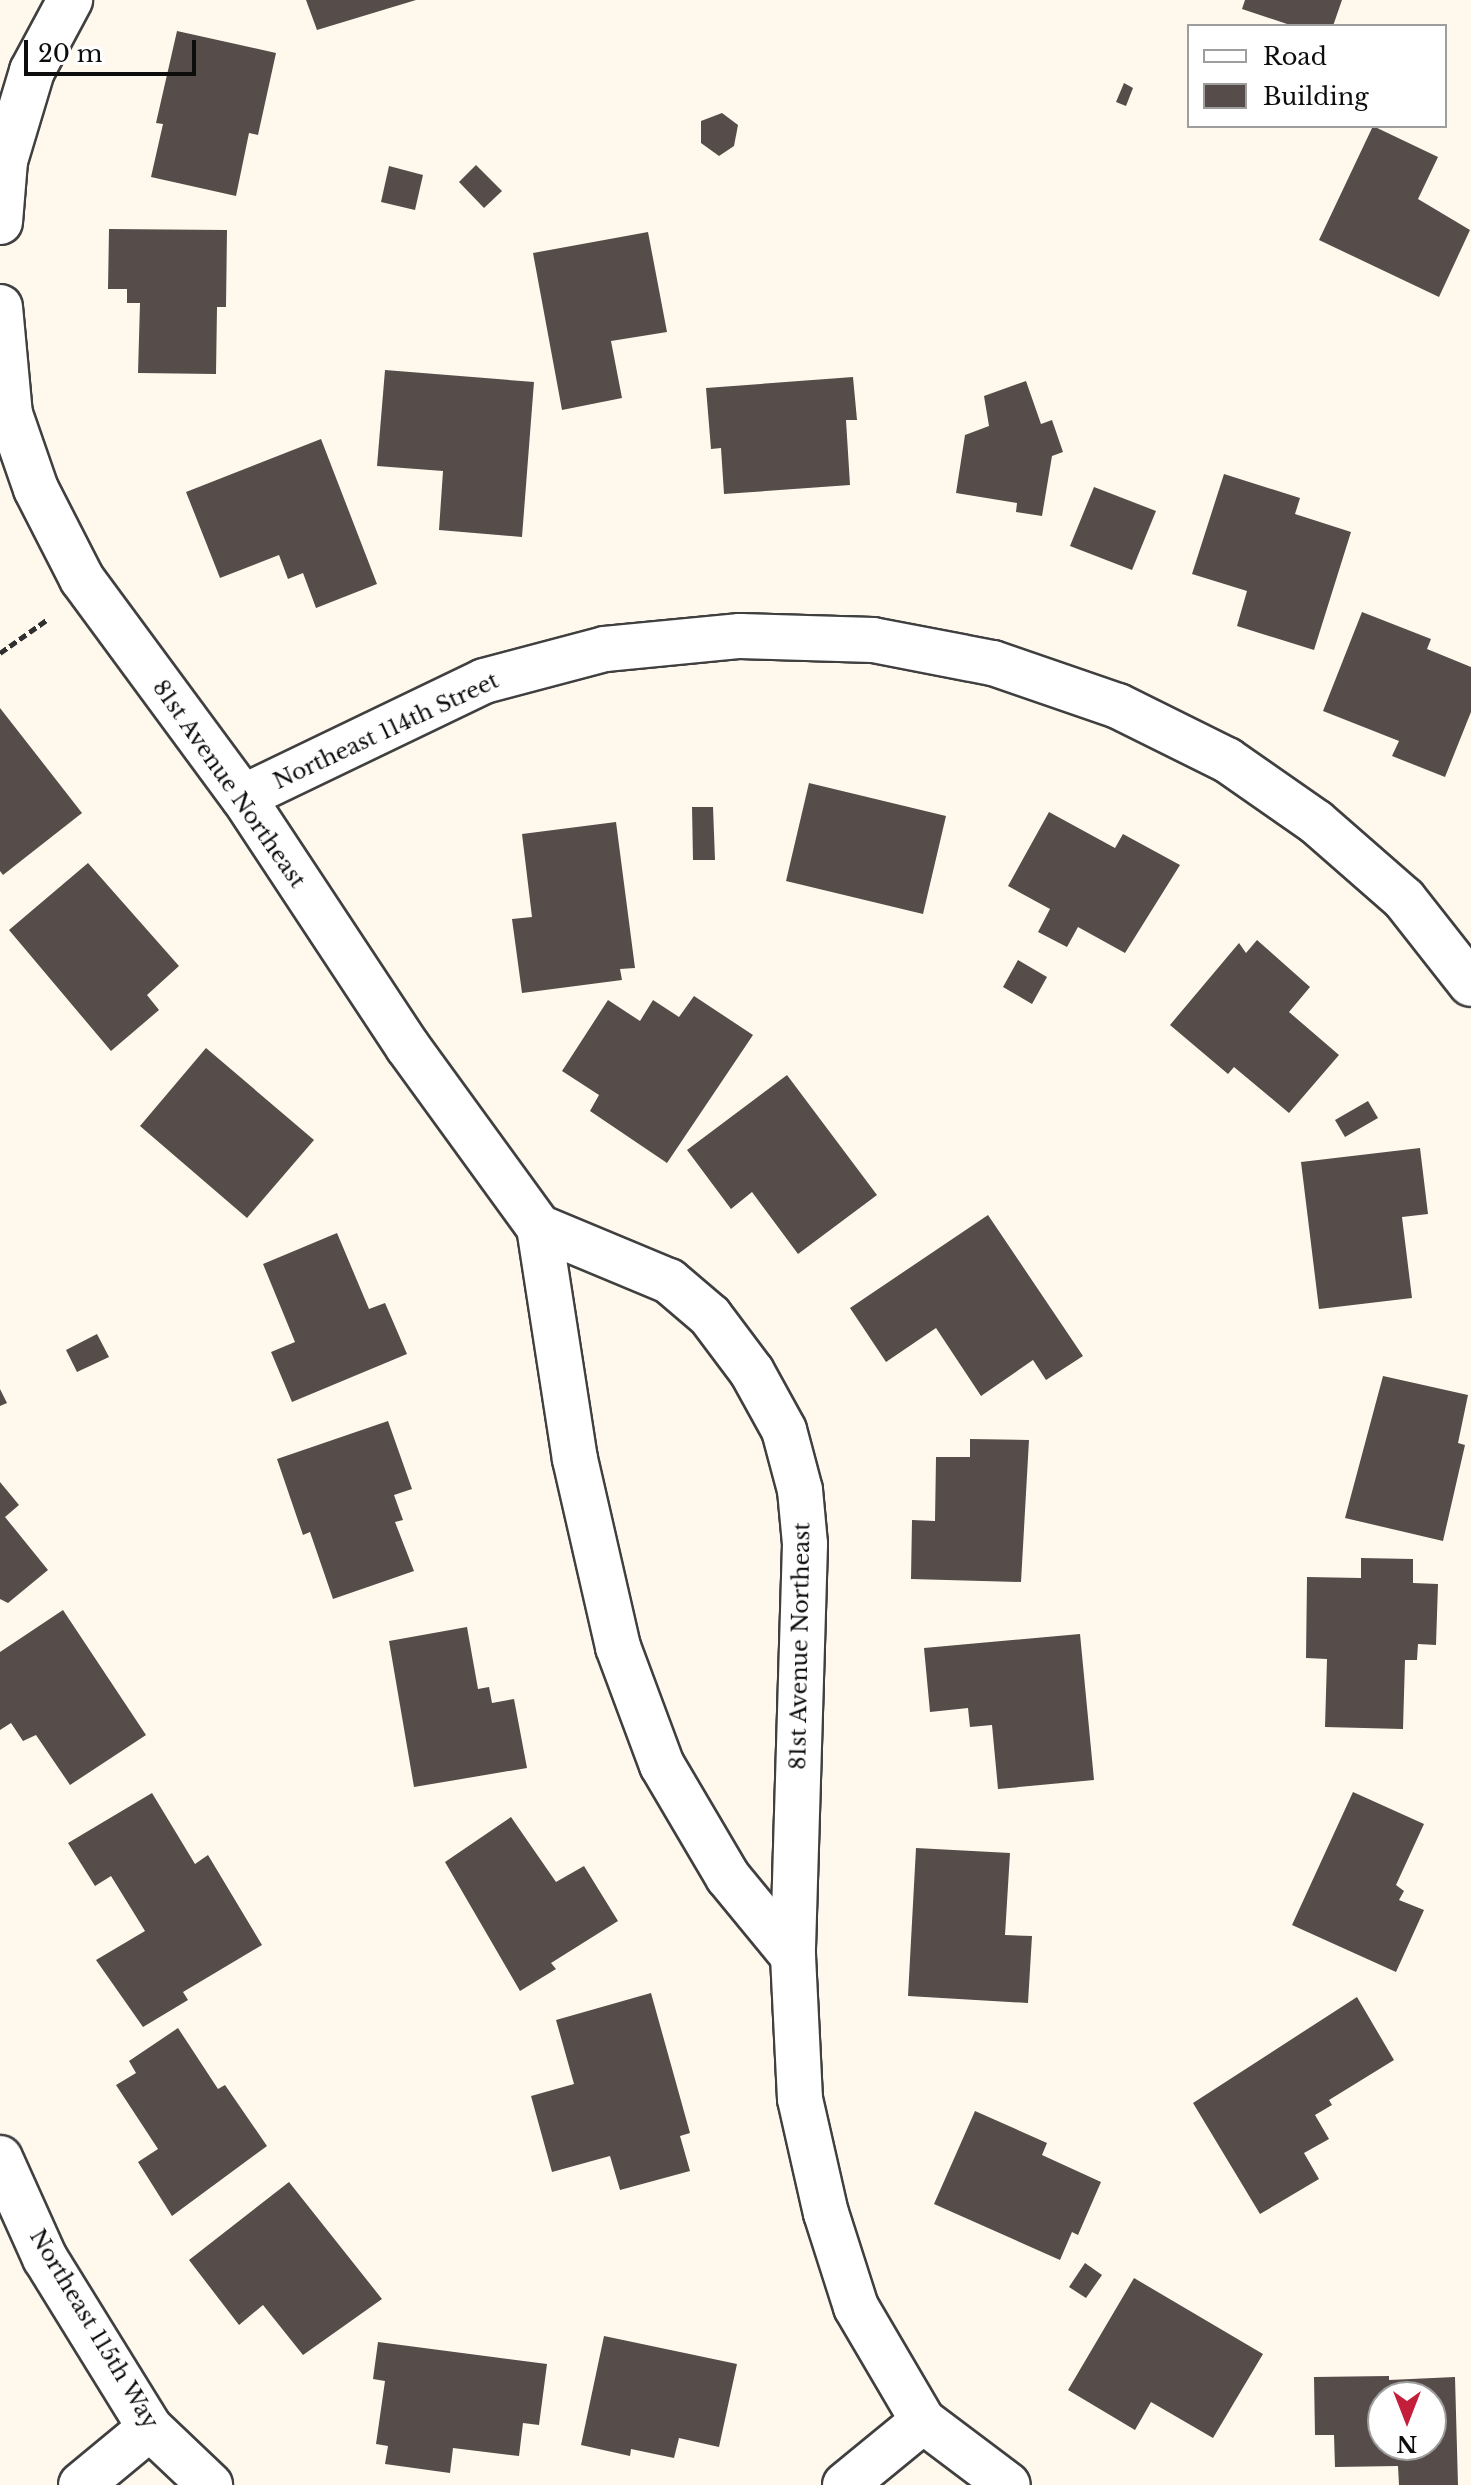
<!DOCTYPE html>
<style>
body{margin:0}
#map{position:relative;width:1471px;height:2485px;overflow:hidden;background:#fff9ed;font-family:"Libre Baskerville",serif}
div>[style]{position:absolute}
.building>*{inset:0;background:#564c49}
.path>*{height:5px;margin-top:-2.5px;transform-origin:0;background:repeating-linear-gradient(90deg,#2f2f2f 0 8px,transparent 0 12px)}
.roads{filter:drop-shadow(2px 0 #404040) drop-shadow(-2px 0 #404040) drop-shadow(0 2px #404040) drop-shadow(0 -2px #404040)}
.street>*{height:44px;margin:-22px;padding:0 22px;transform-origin:22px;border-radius:22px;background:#fff}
span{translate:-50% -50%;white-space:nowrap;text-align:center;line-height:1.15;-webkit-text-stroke:8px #fff;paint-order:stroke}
.street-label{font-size:22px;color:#0d0d0d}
.legend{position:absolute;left:1187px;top:24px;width:260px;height:104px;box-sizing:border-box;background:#fff;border:2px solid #9e9e9e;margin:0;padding:10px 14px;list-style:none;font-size:24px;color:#0d0d0d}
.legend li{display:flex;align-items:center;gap:16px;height:40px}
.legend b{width:40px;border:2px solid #9e9e9e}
.north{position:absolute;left:1367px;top:2381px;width:80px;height:80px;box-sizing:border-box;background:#fff;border:2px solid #9e9e9e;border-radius:50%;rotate:180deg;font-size:22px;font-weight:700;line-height:32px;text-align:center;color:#0d0d0d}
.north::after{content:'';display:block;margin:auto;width:28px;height:36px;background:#c31f3b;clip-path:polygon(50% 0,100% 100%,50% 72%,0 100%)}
.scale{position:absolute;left:24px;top:40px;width:172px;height:36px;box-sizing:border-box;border:4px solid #0d0d0d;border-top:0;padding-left:10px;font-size:24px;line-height:28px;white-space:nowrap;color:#0d0d0d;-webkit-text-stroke:6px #fff;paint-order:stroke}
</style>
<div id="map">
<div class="building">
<div style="clip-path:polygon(306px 0,416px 0,317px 30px)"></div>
<div style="clip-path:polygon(1245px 0,1342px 0,1333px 26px,1293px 26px,1242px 9px)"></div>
<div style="clip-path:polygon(177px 31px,276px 53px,258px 135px,249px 133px,236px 196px,151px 177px,163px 124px,156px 123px)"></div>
<div style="clip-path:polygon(1124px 83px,1133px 88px,1126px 106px,1116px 102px)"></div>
<div style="clip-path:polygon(722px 113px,738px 125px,734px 146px,719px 156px,701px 143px,701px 121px)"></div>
<div style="clip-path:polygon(1373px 126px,1438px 157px,1418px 199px,1470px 230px,1439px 297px,1319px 240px)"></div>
<div style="clip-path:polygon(476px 165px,502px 191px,484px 208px,459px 182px)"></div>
<div style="clip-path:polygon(389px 166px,423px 175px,415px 210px,381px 202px)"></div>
<div style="clip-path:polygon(109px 229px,227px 230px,226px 307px,217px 307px,216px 374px,138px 373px,140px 303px,127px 303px,127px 289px,108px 289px)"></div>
<div style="clip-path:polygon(648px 232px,667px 332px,611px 341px,622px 398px,562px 410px,533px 253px)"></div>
<div style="clip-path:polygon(385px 370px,534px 382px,522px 537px,439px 530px,443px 471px,377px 466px)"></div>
<div style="clip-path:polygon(853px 377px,857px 420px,846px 420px,850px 485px,724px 494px,721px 448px,711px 449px,706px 388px)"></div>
<div style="clip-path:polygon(1026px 381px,1041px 424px,1052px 420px,1063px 452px,1052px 456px,1042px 516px,1016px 512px,1017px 503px,956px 493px,965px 435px,989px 426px,984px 396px)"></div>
<div style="clip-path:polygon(321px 439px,377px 584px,316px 608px,303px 573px,288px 579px,279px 555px,220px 578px,186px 492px)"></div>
<div style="clip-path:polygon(1224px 474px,1300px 498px,1295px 514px,1351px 532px,1314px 650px,1237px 626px,1247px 591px,1192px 574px)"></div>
<div style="clip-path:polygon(1094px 487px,1156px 511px,1132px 570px,1070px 546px)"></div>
<div style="clip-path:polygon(1362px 612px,1431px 639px,1427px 649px,1471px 667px,1471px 712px,1445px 777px,1392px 756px,1399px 741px,1323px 711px)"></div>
<div style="clip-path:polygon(0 708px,82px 813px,3px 875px,0 871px)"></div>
<div style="clip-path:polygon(809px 783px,946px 816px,923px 914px,786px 881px)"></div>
<div style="clip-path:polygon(692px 807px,713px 807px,715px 860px,693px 860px)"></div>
<div style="clip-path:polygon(1049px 812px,1115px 848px,1123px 834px,1180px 865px,1125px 953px,1078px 927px,1067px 947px,1038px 932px,1050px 909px,1008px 886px)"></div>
<div style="clip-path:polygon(616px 822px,635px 968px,620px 969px,622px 980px,522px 993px,512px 919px,532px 917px,522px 834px)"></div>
<div style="clip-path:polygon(88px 863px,179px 966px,147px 995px,159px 1010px,111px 1051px,9px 930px)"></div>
<div style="clip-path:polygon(1257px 940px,1310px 987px,1289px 1012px,1339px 1055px,1289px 1113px,1234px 1067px,1228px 1074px,1170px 1025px,1239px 943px,1246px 953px)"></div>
<div style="clip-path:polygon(1018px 960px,1047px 977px,1032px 1004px,1003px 987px)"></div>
<div style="clip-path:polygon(694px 996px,753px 1035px,667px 1163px,590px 1111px,599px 1095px,562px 1071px,608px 1000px,640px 1021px,653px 1000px,679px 1017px)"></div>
<div style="clip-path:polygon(206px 1048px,314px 1140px,247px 1218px,140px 1126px)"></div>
<div style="clip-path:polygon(787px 1075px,877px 1195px,798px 1254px,752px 1192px,731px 1209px,687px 1150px)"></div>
<div style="clip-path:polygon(1368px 1101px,1378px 1118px,1345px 1137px,1335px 1120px)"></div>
<div style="clip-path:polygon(1420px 1148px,1428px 1214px,1402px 1217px,1412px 1298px,1319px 1309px,1301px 1162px)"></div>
<div style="clip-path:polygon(988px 1215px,1083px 1356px,1046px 1380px,1033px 1360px,981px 1396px,936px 1328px,886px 1362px,850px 1308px)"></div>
<div style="clip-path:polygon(337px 1233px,369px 1309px,385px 1303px,407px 1354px,292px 1402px,271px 1352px,295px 1342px,263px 1264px)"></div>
<div style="clip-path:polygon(97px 1334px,109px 1357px,77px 1372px,66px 1350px)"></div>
<div style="clip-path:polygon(1383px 1376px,1468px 1395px,1458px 1443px,1465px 1445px,1443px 1541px,1345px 1518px)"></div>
<div style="clip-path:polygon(0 1389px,7px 1403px,0 1406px)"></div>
<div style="clip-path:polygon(388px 1421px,412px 1489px,394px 1495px,403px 1520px,395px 1522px,414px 1571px,333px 1599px,310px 1532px,303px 1535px,277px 1459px)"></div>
<div style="clip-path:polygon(970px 1439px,1029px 1440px,1021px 1582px,911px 1579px,912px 1520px,935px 1521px,936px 1457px,970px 1457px)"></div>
<div style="clip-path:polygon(0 1482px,19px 1505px,5px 1517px,48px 1570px,8px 1603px,0 1599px)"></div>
<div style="clip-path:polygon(1361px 1558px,1413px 1559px,1413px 1583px,1438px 1584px,1436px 1645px,1418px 1644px,1417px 1660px,1405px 1660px,1403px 1729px,1325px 1727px,1327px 1659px,1306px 1658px,1307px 1577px,1361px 1578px)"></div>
<div style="clip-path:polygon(63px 1610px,146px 1735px,70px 1785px,36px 1735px,23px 1741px,11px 1723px,0 1730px,0 1652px)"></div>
<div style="clip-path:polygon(467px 1627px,478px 1689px,489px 1687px,492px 1703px,514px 1699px,527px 1768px,414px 1787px,389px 1641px)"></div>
<div style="clip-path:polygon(1080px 1634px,1094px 1780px,998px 1789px,992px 1725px,970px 1727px,968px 1708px,930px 1712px,924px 1648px)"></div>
<div style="clip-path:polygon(1353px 1792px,1424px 1824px,1396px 1885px,1404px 1891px,1399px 1900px,1424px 1910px,1396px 1972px,1292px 1925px)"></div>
<div style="clip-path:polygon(152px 1793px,195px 1864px,208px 1855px,262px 1945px,183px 1992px,188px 2000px,143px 2027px,96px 1960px,145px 1931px,111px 1876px,95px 1886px,68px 1843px)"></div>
<div style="clip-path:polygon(511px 1817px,556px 1882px,584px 1866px,618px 1921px,551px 1963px,556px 1969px,520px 1991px,445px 1862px)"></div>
<div style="clip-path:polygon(916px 1848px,1010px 1853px,1005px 1935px,1032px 1936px,1028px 2003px,908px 1996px)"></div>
<div style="clip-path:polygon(651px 1993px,690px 2133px,680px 2136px,690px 2171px,620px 2190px,610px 2156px,552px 2172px,531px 2096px,574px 2084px,556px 2020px)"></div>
<div style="clip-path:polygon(1357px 1997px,1394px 2060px,1329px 2100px,1332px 2105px,1315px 2115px,1329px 2139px,1304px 2153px,1319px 2179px,1260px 2214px,1193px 2103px)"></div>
<div style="clip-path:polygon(178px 2028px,218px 2089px,225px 2085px,267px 2146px,172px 2216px,138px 2162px,158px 2149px,116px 2085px,136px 2073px,129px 2061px)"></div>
<div style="clip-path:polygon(975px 2111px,1047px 2143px,1042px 2155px,1101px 2182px,1078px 2235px,1072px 2232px,1060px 2260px,934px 2204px)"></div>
<div style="clip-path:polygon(289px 2182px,382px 2299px,303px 2355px,263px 2305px,239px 2325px,189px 2260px)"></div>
<div style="clip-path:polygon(1085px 2263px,1102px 2275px,1086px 2298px,1069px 2287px)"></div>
<div style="clip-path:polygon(1134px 2278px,1263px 2354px,1213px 2438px,1151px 2402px,1135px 2430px,1068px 2390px)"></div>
<div style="clip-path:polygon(604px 2336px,737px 2364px,719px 2447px,679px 2438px,674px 2458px,631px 2449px,630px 2456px,581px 2445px)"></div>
<div style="clip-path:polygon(378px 2342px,547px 2364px,539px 2425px,523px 2423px,519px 2456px,453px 2448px,450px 2473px,385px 2464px,388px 2446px,376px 2444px,385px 2381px,373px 2379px)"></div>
<div style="clip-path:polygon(evenodd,1389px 2376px,1389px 2380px,1455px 2377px,1458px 2485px,1399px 2485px,1398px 2466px,1335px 2467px,1334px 2435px,1315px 2435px,1314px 2377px,1389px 2376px,1383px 2397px,1431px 2397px,1431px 2445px,1383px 2445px,1383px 2397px)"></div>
</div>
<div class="path">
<div style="left:0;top:653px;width:59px;rotate:-35.3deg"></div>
</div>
<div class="roads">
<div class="street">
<div style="left:0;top:222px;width:61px;rotate:-85.3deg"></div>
<div style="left:5px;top:161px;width:94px;rotate:-73.3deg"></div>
<div style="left:32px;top:71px;width:81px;rotate:-61.8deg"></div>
<div style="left:0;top:307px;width:107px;rotate:84.7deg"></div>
<div style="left:10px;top:414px;width:79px;rotate:70.9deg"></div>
<div style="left:36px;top:489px;width:101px;rotate:62.9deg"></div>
<div style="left:82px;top:579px;width:271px;rotate:53.6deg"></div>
<div style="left:243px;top:797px;width:300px;rotate:56.6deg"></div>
<div style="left:408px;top:1047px;width:223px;rotate:54deg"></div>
<div style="left:539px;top:1227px;width:235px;rotate:81.2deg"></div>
<div style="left:575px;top:1459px;width:193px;rotate:77.1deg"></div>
<div style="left:618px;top:1647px;width:126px;rotate:69.6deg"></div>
<div style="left:662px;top:1765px;width:130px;rotate:59.5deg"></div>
<div style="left:728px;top:1877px;width:102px;rotate:50.6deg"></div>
<div style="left:243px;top:797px;width:267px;rotate:-25.7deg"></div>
<div style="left:484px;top:681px;width:125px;rotate:-14.8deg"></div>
<div style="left:605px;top:649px;width:136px;rotate:-5.5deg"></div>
<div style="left:740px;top:636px;width:133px;rotate:1.7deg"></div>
<div style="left:873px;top:640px;width:122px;rotate:10.9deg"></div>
<div style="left:993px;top:663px;width:132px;rotate:19deg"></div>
<div style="left:1118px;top:706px;width:122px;rotate:26.4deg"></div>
<div style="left:1227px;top:760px;width:108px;rotate:34.9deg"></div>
<div style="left:1316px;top:822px;width:117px;rotate:41.2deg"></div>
<div style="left:1404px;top:899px;width:108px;rotate:51.8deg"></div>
<div style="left:539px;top:1227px;width:141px;rotate:22.6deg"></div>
<div style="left:669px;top:1281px;width:54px;rotate:40.5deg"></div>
<div style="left:710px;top:1316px;width:70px;rotate:53.1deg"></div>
<div style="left:752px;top:1372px;width:66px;rotate:61.1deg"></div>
<div style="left:784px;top:1430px;width:62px;rotate:75.1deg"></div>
<div style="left:800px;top:1490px;width:54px;rotate:84.7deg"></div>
<div style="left:805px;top:1544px;width:412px;rotate:91.7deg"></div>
<div style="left:793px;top:1956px;width:143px;rotate:87.2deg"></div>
<div style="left:800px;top:2099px;width:117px;rotate:77.2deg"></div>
<div style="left:826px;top:2213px;width:99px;rotate:72.3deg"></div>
<div style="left:856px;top:2307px;width:132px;rotate:59.6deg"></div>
<div style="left:0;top:2158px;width:110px;rotate:65.8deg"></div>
<div style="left:45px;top:2258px;width:200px;rotate:58.3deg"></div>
<div style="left:150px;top:2428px;width:83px;rotate:43.5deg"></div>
<div style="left:81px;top:2485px;width:89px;rotate:-39.6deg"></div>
<div style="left:845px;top:2485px;width:101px;rotate:-39.4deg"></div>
<div style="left:923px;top:2421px;width:106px;rotate:37deg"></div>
</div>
</div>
<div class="street-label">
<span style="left:386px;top:731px;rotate:-25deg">Northeast 114th Street</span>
<span style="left:229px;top:784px;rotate:55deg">81st Avenue Northeast</span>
<span style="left:800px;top:1646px;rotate:-89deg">81st Avenue Northeast</span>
<span style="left:94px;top:2329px;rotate:59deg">Northeast 115th Way</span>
</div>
<ul class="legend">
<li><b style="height:10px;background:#fff"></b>Road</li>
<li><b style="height:22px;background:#564c49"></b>Building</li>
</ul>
<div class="north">N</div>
<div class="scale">20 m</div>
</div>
